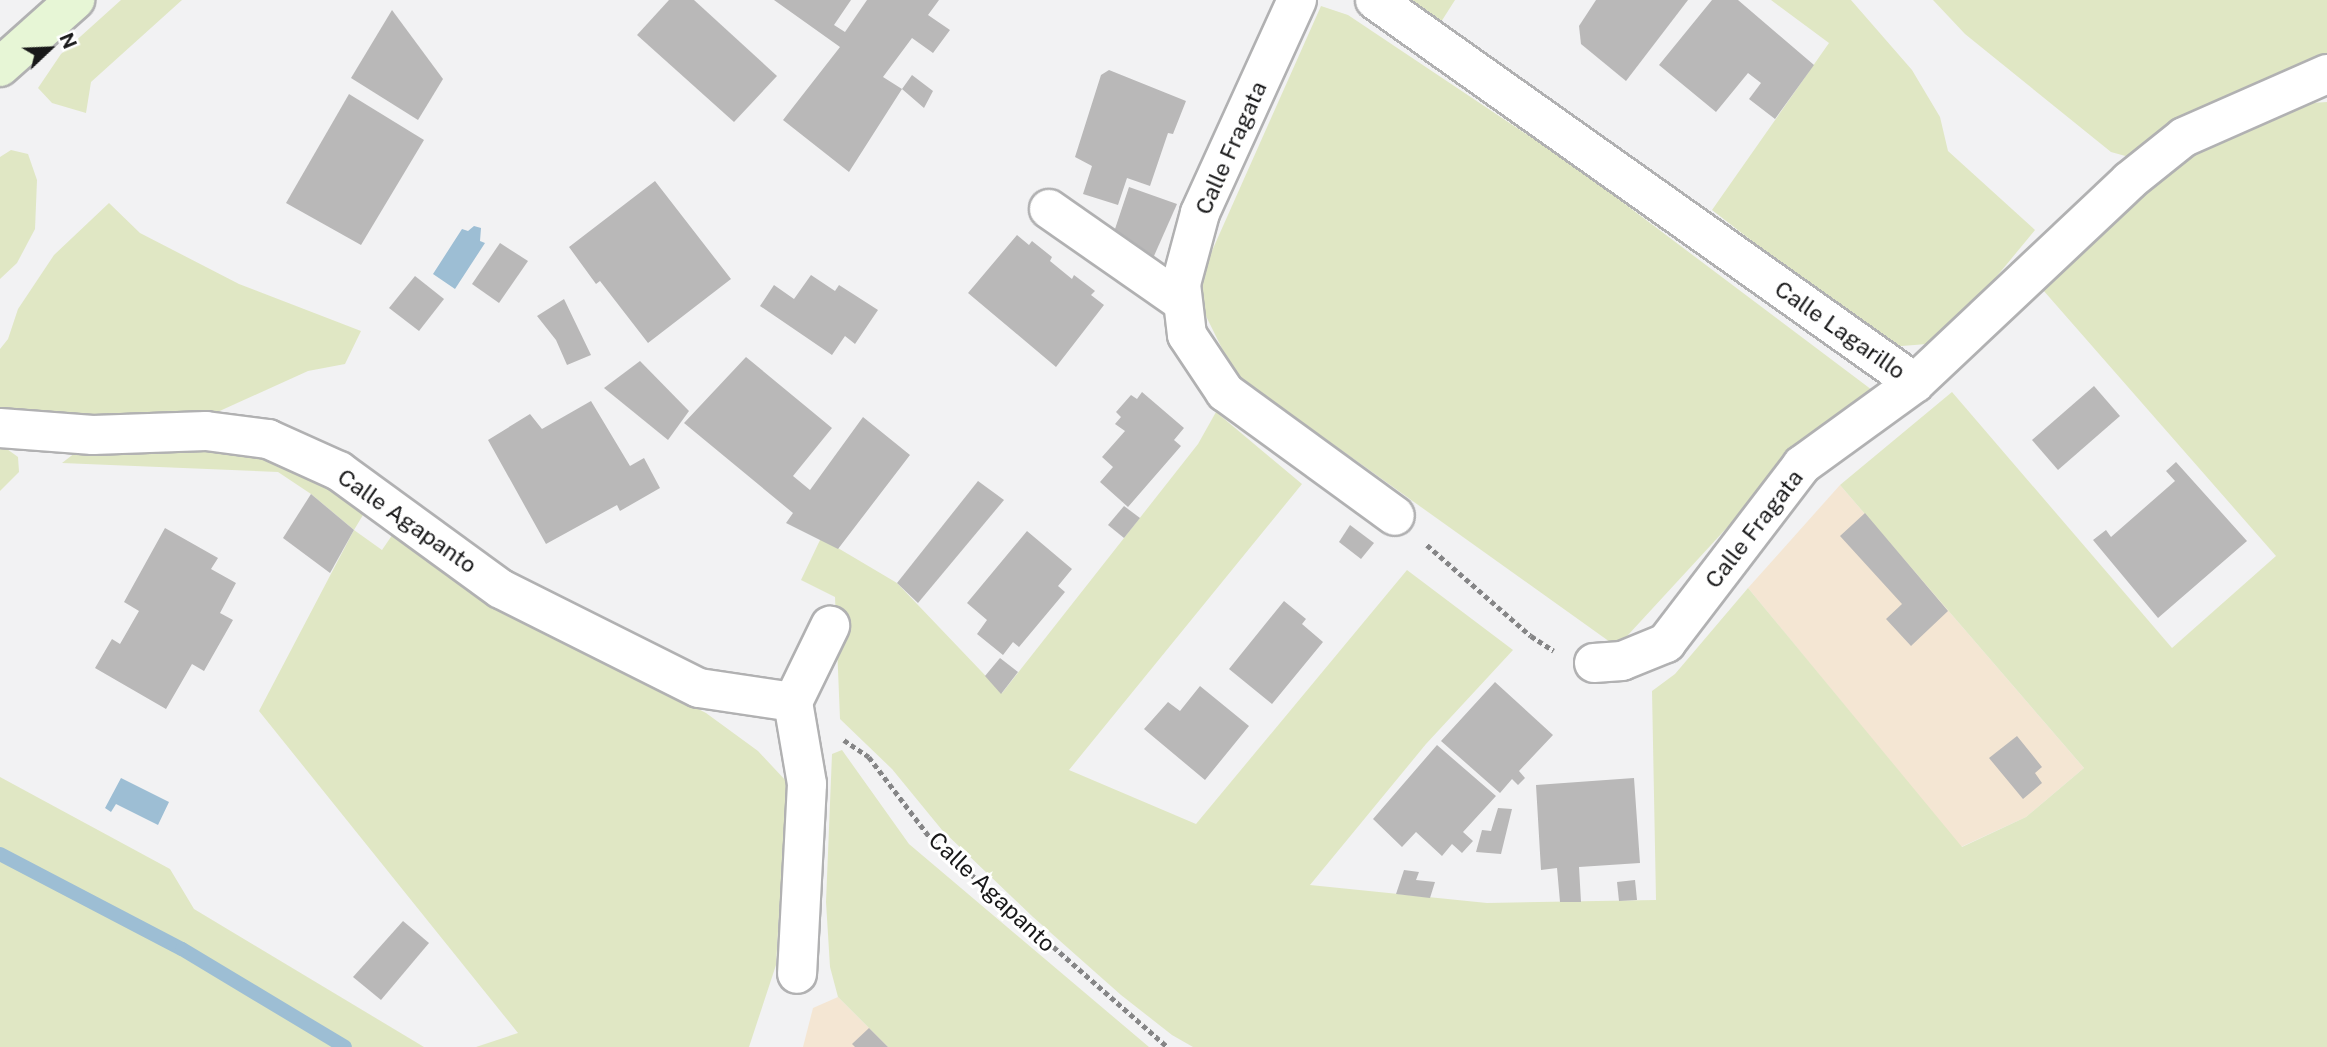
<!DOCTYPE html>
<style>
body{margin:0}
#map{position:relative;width:2327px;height:1047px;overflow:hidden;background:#f2f2f3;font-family:"Public Sans",sans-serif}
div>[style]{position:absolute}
.industrial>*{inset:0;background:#f4e6d3}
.green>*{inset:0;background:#e0e7c4}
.water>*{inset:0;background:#9dbed4}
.stream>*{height:14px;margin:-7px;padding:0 7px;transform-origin:7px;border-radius:7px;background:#9dbed4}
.building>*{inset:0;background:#b9b8b8}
.path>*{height:4.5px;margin-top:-2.25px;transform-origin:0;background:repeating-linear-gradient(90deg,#858586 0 5px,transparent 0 8.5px)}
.roads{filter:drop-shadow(2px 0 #b1b1b2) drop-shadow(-2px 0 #b1b1b2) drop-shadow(0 2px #b1b1b2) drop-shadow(0 -2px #b1b1b2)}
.minor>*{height:38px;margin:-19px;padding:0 19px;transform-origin:19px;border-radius:19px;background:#fff}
.secondary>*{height:38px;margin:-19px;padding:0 19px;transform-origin:19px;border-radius:19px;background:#e7f6d6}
span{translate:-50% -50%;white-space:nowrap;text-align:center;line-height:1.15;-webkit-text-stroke:6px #fff;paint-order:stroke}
.street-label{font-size:23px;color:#181819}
.north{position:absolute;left:14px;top:14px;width:70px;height:70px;-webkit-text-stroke:5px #fff;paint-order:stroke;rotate:67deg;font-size:19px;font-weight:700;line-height:28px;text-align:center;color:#181819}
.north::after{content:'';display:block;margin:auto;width:24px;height:32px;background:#181819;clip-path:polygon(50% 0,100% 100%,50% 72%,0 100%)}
</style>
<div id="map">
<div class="industrial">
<div style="clip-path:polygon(1840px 485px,2084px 768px,2026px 817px,1961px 847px,1748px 588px)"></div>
<div style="clip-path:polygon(838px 997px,888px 1047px,803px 1047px,813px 1008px)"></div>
</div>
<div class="green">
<div style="clip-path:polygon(121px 0,182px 0,91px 82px,86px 113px,52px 103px,38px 88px,61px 54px)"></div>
<div style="clip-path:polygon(1407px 0,1455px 0,1441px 22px)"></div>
<div style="clip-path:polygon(1771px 0,1851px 0,1912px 70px,1940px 117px,1948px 151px,2035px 230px,1969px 310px,1927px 344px,1889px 347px,1712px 210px,1829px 43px)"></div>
<div style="clip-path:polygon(1933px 0,2327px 0,2327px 54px,2221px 100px,2129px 157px,2111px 152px,1965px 34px)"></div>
<div style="clip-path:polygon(1321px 6px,1348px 15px,1577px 168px,1876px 393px,1793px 456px,1617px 647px,1323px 437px,1238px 381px,1204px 312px,1199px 280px)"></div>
<div style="clip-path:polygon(2327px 102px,2327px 1047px,1193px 1047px,1172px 1035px,1121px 995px,1033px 917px,942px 830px,892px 769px,840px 719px,835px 597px,801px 580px,821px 538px,897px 583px,1002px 693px,1198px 444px,1216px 412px,1302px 484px,1069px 770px,1196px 824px,1407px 570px,1513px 650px,1426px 744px,1310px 885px,1487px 903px,1656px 900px,1652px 691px,1675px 674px,1748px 588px,1962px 847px,2026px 817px,2084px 768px,1840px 485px,1952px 392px,2172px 648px,2276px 556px,2043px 290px,2186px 150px,2311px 103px)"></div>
<div style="clip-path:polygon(11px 150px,28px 154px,37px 180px,35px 229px,17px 263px,0 279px,0 157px)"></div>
<div style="clip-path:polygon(109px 203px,140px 233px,239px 284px,361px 331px,345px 364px,308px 371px,213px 414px,55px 418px,0 409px,0 349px,8px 339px,18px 309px,54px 255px)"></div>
<div style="clip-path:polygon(0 444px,18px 457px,19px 472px,0 491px)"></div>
<div style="clip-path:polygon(80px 449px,254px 452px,369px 505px,354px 530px,382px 550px,397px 528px,592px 654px,706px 713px,758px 751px,787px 782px,776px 965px,749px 1047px,476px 1047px,518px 1033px,259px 711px,354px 530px,311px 494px,278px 472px,62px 463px)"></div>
<div style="clip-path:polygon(842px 750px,909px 844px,1149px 1047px,888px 1047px,838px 997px,830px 967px,826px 902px,832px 754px)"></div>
<div style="clip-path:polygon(0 777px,170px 869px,194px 909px,424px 1047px,0 1047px)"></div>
</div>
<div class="water">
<div style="clip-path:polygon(474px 226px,481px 228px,480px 241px,485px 243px,455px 289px,433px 274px,462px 229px,468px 231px)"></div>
<div style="clip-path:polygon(121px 778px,169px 802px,158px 825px,116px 804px,111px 812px,105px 808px)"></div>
</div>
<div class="stream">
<div style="left:0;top:854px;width:205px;rotate:27.6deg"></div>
<div style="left:182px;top:949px;width:190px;rotate:31deg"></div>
</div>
<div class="building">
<div style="clip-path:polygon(669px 0,694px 0,777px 76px,734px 122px,637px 35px)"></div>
<div style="clip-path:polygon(774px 0,851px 0,834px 25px,845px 32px,867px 0,939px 0,928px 15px,950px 30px,933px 53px,912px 38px,883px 77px,902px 89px,912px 75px,933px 91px,924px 108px,902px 89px,849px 172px,783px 120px,840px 47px)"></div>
<div style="clip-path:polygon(1596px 0,1688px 0,1626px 81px,1581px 44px,1579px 26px)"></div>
<div style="clip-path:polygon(1712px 0,1738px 0,1814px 65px,1775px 119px,1749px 99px,1761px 83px,1748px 73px,1716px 112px,1659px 65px)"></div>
<div style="clip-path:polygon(392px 10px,443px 79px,418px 120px,351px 78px)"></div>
<div style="clip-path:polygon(1109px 70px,1186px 101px,1173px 134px,1168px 133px,1150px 186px,1127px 178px,1118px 205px,1083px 194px,1092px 166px,1075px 157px,1101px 75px)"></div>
<div style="clip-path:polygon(349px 94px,424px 140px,361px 245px,286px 203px)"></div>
<div style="clip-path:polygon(655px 181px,731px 279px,648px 343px,600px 281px,596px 284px,569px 247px)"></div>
<div style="clip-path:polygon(1129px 187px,1177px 204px,1150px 265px,1113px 235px)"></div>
<div style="clip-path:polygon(1017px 235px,1029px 245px,1032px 241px,1052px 257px,1050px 261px,1072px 279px,1074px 275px,1095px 291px,1091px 295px,1104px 305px,1056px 367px,968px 293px)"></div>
<div style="clip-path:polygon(500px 243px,528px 261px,499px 303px,472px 284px)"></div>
<div style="clip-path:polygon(811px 275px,835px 291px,839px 285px,878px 310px,855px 344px,845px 336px,832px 355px,760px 306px,774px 285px,794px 299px)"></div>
<div style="clip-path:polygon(415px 276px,444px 299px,419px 331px,389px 308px)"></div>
<div style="clip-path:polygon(564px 299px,591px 355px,567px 365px,556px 340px,537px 316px)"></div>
<div style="clip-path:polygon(746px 357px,832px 428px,793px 476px,810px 490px,863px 417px,910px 455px,838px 549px,786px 523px,793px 513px,684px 423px)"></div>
<div style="clip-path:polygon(640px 361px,689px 411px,668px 440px,604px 388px)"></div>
<div style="clip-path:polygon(2094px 386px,2120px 416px,2058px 470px,2032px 440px)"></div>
<div style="clip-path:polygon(1142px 392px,1184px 428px,1174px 440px,1181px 446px,1128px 507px,1100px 482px,1113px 467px,1102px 457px,1125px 431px,1115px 424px,1121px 417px,1116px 412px,1131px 395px,1137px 399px)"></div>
<div style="clip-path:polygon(591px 401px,630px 466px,644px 458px,660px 488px,620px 511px,617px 505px,546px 544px,488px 440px,530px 414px,542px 429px)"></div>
<div style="clip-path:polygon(2176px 462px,2247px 541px,2158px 618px,2093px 540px,2106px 530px,2111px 537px,2175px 481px,2166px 471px)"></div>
<div style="clip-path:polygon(978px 481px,1004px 500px,918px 603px,897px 583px)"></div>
<div style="clip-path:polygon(311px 494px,354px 530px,330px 573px,283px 538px)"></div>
<div style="clip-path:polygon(1124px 506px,1140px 518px,1124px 538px,1108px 525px)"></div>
<div style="clip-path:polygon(1865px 513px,1948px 611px,1911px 646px,1886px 619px,1902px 604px,1840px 536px)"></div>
<div style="clip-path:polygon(1350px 525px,1374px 543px,1361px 559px,1339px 542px)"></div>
<div style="clip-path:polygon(165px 528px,218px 558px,211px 569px,236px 583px,220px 613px,233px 620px,204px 671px,192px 664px,166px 709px,95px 668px,112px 639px,120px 644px,139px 611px,124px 602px)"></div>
<div style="clip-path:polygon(1027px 531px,1072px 569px,1058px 586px,1065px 592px,1019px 647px,1013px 642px,1003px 655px,977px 634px,987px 620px,967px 603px)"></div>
<div style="clip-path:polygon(1284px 601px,1306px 619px,1302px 624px,1323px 642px,1272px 704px,1229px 669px)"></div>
<div style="clip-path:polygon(1000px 658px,1018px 672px,1001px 694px,985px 676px)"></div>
<div style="clip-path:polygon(1495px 682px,1553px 735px,1519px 771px,1525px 778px,1518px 785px,1512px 779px,1500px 793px,1441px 741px)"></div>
<div style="clip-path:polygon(1200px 686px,1249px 726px,1205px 780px,1144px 729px,1168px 702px,1180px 711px)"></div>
<div style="clip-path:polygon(2017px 736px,2042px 767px,2035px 773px,2042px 783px,2023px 799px,1989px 758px)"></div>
<div style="clip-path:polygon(1437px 745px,1496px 796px,1463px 832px,1473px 841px,1462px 853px,1452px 844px,1442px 856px,1416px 832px,1402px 847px,1373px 819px)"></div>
<div style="clip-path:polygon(1634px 778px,1640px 863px,1579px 867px,1581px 902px,1560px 902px,1557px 868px,1541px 870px,1536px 785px)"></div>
<div style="clip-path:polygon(1498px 808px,1512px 809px,1501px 854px,1476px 852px,1482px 830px,1491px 831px)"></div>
<div style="clip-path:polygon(1404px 870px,1419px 872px,1416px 880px,1435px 882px,1430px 898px,1396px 894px)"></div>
<div style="clip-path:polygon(1635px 880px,1637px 900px,1619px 901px,1617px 882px)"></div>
<div style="clip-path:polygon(403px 921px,429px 943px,381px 1000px,353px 977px)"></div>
<div style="clip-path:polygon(869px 1028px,888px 1047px,855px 1047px,852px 1044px)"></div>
</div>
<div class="path">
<div style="left:1427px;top:545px;width:138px;rotate:41.2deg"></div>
<div style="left:1531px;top:636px;width:27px;rotate:33deg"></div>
<div style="left:844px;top:740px;width:30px;rotate:34deg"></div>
<div style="left:869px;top:757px;width:104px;rotate:52.8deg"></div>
<div style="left:932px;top:840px;width:314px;rotate:41.3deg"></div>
</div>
<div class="roads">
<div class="minor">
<div style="left:1297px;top:0;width:234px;rotate:114.5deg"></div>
<div style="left:1200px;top:213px;width:73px;rotate:105deg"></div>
<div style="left:1181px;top:284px;width:51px;rotate:83.3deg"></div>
<div style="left:1187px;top:335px;width:69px;rotate:56.3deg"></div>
<div style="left:1225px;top:392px;width:210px;rotate:36.1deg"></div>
<div style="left:1375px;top:0;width:662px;rotate:35.35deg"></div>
<div style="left:1915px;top:383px;width:294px;rotate:-43.3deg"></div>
<div style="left:2129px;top:181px;width:70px;rotate:-38.7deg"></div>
<div style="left:2184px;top:137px;width:156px;rotate:-23.8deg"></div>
<div style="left:1049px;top:209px;width:161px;rotate:34.9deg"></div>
<div style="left:0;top:428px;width:93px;rotate:4.3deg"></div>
<div style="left:93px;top:435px;width:113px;rotate:-2deg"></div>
<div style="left:206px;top:431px;width:63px;rotate:7.4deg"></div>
<div style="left:268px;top:439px;width:78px;rotate:24.3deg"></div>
<div style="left:339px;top:471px;width:200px;rotate:36.1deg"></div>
<div style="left:501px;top:589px;width:221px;rotate:26.6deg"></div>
<div style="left:699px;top:688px;width:95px;rotate:8.5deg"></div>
<div style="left:793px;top:702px;width:85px;rotate:-64deg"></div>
<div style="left:1594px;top:663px;width:28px;rotate:-4deg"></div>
<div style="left:1622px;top:661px;width:48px;rotate:-22.2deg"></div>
<div style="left:1666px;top:643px;width:224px;rotate:-52.6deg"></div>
<div style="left:1802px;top:465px;width:140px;rotate:-36deg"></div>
<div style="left:793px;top:702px;width:83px;rotate:80.3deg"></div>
<div style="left:807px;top:784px;width:190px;rotate:93deg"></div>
</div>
<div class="secondary">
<div style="left:0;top:67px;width:101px;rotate:-41.8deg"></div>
</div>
</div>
<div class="street-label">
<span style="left:1231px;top:148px;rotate:-66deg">Calle Fragata</span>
<span style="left:1840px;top:330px;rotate:35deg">Calle Lagarillo</span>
<span style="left:407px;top:521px;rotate:35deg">Calle Agapanto</span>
<span style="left:1754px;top:529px;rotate:-52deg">Calle Fragata</span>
<span style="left:992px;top:892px;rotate:43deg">Calle Agapanto</span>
</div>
<div class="north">N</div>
</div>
